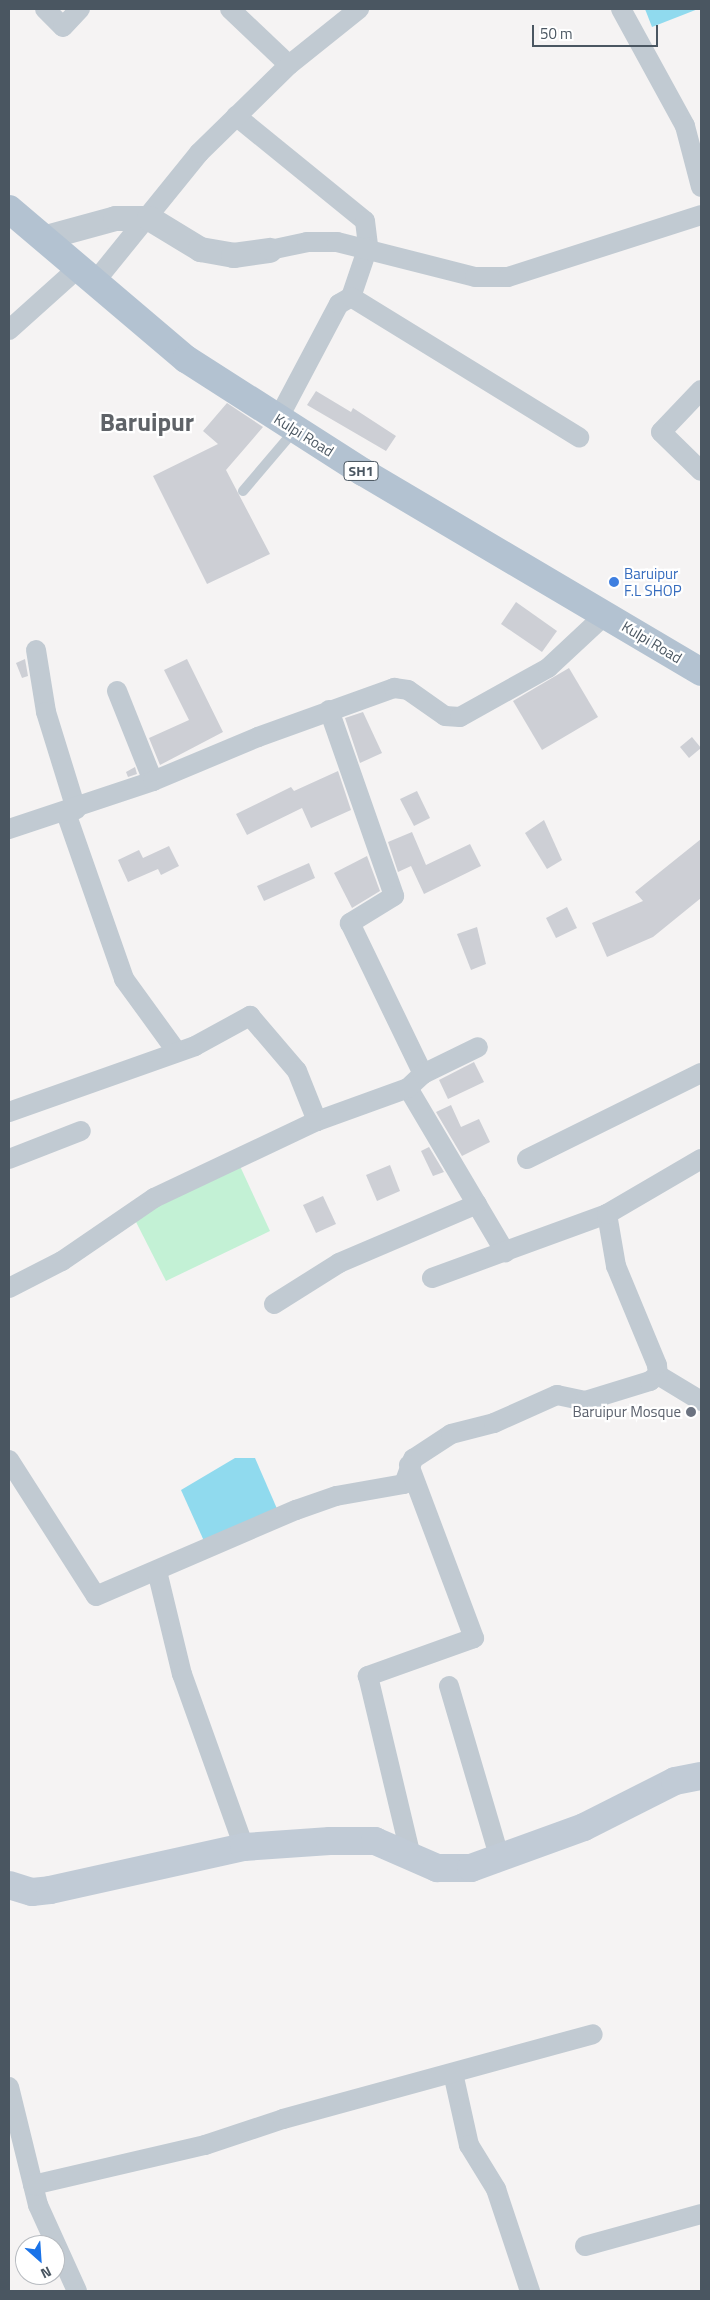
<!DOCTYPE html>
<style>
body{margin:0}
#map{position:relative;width:710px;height:2300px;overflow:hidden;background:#f5f3f3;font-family:"Titillium Web",sans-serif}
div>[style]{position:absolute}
.green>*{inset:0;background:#c3f1d5}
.water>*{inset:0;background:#90daee}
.building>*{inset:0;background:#cdcfd5}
.service>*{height:10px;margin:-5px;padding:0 5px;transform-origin:5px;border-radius:5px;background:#c1cad2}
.minor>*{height:20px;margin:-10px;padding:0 10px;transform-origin:10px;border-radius:10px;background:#c1cad2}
.tertiary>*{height:25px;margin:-12.5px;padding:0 12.5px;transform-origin:12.5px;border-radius:12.5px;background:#c1cad2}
.secondary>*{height:28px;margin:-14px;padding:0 14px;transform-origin:14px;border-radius:14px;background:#c1cbd6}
.primary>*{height:28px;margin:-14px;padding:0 14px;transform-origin:14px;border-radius:14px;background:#b3c2d1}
.minor-bridge>*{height:20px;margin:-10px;padding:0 10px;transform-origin:10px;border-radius:10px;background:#c1cad2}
.dots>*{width:14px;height:14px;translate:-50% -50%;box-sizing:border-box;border:2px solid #fff;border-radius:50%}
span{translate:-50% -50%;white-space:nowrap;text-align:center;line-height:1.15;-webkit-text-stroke:4.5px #fff;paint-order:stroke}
.shield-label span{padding:1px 4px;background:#fff;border:1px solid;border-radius:4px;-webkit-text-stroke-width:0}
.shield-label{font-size:14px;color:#4a5661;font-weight:700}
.street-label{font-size:15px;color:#4a5661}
.shop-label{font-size:15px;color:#366cbe}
.left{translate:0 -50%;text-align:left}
.worship-label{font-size:15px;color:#5b616d}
.right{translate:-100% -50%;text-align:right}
.town-label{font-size:25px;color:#5f6368;font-weight:700}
.frame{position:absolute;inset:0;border:10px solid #4a5661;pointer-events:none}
.north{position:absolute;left:15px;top:2235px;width:50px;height:50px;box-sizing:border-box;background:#fff;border:1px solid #b7bbc0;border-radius:50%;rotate:154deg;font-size:14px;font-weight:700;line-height:20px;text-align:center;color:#4a5661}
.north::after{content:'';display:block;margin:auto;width:18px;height:22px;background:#1a73e8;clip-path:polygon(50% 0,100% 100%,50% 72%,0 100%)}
.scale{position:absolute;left:532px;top:25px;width:126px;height:22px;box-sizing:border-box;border:2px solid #4a5661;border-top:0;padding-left:6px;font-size:15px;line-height:18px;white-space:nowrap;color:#4a5661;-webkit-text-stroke:4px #fff;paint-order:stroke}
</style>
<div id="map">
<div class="green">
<div style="clip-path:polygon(239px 1164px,270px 1231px,166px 1281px,133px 1216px)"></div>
</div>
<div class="water">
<div style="clip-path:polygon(645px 9px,698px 9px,652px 27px)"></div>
<div style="clip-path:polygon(235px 1458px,255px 1458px,278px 1511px,204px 1541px,181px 1490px)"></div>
</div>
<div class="building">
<div style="clip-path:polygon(316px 391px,351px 412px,353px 408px,396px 436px,386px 451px,307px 405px)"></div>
<div style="clip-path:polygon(227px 403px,263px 427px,226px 470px,270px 554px,207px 584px,153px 476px,218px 444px,203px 431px)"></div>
<div style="clip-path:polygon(516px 602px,557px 631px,542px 652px,501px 624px)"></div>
<div style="clip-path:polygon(25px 659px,28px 676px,22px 678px,16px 663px)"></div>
<div style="clip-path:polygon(187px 659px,223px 732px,160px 765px,149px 738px,189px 720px,164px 670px)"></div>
<div style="clip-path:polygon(569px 668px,598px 717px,542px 750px,513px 701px)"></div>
<div style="clip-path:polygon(363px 712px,382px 753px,360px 763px,345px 718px)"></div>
<div style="clip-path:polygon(692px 737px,701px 748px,689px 758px,680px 747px)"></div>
<div style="clip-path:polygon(135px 767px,137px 774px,128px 777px,126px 772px)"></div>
<div style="clip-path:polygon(338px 771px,351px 810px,311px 828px,302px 808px,247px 835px,236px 814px,291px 787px,294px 791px)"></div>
<div style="clip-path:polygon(417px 791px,430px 818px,414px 826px,400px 799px)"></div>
<div style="clip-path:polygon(544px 820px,562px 860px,547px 869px,525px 833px)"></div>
<div style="clip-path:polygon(412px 832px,426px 865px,470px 844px,481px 866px,424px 894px,411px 866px,398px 872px,388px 842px)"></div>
<div style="clip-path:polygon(701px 839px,701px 898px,653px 937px,607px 957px,592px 923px,643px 901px,635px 892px)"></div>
<div style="clip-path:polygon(169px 846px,179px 866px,161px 875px,158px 869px,128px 882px,118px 860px,139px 850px,143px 858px)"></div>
<div style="clip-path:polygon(367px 856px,380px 891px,352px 908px,334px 873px)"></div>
<div style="clip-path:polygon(309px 863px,315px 878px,264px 901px,257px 886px)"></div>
<div style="clip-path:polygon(567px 907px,577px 928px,556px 938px,546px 918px)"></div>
<div style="clip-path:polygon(477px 927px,486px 964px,471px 970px,457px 934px)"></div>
<div style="clip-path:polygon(474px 1062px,484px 1082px,448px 1099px,439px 1080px)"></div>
<div style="clip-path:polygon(451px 1105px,461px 1127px,479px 1119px,490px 1142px,462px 1156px,436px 1112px)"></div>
<div style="clip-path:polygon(429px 1147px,444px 1172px,433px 1176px,421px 1151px)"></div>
<div style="clip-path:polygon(390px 1165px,400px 1191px,377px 1201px,366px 1175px)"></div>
<div style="clip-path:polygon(323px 1196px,336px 1224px,316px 1233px,303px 1205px)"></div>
</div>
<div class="service">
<div style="left:243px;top:491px;width:80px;rotate:-49.6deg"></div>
</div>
<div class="minor">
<div style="left:45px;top:9px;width:25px;rotate:45deg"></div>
<div style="left:63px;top:27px;width:25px;rotate:-47deg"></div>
<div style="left:230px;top:9px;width:81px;rotate:43.5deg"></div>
<div style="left:621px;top:9px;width:133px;rotate:61.3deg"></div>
<div style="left:685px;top:126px;width:63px;rotate:75.3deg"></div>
<div style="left:236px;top:116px;width:166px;rotate:39.1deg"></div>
<div style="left:365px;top:221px;width:26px;rotate:83deg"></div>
<div style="left:368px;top:247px;width:53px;rotate:108.8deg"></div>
<div style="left:93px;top:284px;width:169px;rotate:-51deg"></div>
<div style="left:199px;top:153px;width:126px;rotate:-44.4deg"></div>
<div style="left:289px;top:65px;width:90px;rotate:-38.7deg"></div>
<div style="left:9px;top:330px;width:91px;rotate:-41.9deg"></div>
<div style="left:701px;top:390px;width:58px;rotate:133.6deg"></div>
<div style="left:661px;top:432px;width:56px;rotate:44.3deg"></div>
<div style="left:278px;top:419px;width:130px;rotate:-62.1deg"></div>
<div style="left:339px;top:304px;width:14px;rotate:-30deg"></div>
<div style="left:351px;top:297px;width:268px;rotate:31.6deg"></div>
<div style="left:36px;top:650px;width:63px;rotate:80.8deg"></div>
<div style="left:46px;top:712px;width:102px;rotate:72.8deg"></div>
<div style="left:117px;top:691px;width:97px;rotate:68.2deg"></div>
<div style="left:329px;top:710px;width:197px;rotate:70.7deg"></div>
<div style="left:394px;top:896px;width:52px;rotate:148.5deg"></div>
<div style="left:350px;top:923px;width:168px;rotate:64.2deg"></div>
<div style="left:66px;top:813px;width:176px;rotate:70.7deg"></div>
<div style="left:124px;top:979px;width:90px;rotate:54deg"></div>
<div style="left:9px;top:829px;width:152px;rotate:-18.4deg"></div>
<div style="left:153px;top:781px;width:114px;rotate:-22.7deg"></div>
<div style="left:258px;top:737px;width:145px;rotate:-19.8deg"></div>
<div style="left:394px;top:688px;width:14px;rotate:8deg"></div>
<div style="left:408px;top:690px;width:45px;rotate:35.1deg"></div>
<div style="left:445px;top:716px;width:15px;rotate:4deg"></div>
<div style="left:460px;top:717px;width:101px;rotate:-29.1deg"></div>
<div style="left:548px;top:668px;width:79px;rotate:-43deg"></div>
<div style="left:408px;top:1088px;width:191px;rotate:59.4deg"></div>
<div style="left:9px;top:1112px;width:197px;rotate:-19.5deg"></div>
<div style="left:195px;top:1046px;width:63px;rotate:-28.6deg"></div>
<div style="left:250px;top:1016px;width:72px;rotate:49.5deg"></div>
<div style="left:297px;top:1071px;width:54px;rotate:68.2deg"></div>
<div style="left:9px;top:1159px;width:77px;rotate:-21.3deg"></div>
<div style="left:527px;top:1159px;width:194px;rotate:-26.3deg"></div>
<div style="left:432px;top:1278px;width:186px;rotate:-20.1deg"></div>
<div style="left:9px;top:1288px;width:59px;rotate:-27deg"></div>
<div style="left:62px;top:1261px;width:112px;rotate:-34.4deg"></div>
<div style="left:154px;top:1198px;width:180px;rotate:-25.3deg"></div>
<div style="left:317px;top:1121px;width:97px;rotate:-19.9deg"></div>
<div style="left:408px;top:1088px;width:21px;rotate:-43deg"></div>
<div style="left:423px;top:1074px;width:61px;rotate:-26.1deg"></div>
<div style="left:274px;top:1304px;width:77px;rotate:-32.2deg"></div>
<div style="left:339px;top:1263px;width:150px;rotate:-23.1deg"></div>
<div style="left:658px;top:1375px;width:50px;rotate:31.2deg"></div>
<div style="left:9px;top:1460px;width:161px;rotate:57.4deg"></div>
<div style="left:96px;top:1596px;width:218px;rotate:-23.3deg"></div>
<div style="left:296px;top:1510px;width:42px;rotate:-19.3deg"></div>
<div style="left:336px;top:1496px;width:69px;rotate:-10deg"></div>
<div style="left:404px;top:1484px;width:27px;rotate:-70deg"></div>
<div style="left:413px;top:1459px;width:45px;rotate:-33.3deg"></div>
<div style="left:451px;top:1434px;width:44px;rotate:-14.3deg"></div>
<div style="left:494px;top:1423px;width:69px;rotate:-24deg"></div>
<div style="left:557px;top:1395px;width:29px;rotate:12deg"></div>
<div style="left:585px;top:1401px;width:68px;rotate:-17.1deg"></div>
<div style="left:650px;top:1381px;width:10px;rotate:-37deg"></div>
<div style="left:658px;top:1375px;width:10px;rotate:-96deg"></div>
<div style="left:657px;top:1365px;width:107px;rotate:-112.5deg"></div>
<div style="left:616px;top:1266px;width:53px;rotate:-99.8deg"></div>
<div style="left:607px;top:1214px;width:109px;rotate:-30.3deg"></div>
<div style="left:409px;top:1465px;width:185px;rotate:69.4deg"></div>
<div style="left:474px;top:1638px;width:113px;rotate:160.3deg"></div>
<div style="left:368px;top:1676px;width:185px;rotate:76.6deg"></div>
<div style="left:157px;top:1571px;width:106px;rotate:76.4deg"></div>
<div style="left:182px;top:1674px;width:184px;rotate:70.3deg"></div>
<div style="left:449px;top:1686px;width:180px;rotate:73.6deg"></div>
<div style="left:453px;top:2073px;width:74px;rotate:77.5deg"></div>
<div style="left:469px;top:2145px;width:52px;rotate:58.5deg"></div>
<div style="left:496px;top:2189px;width:108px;rotate:71.6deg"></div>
<div style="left:9px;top:2087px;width:122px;rotate:76.2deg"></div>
<div style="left:38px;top:2205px;width:94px;rotate:65.6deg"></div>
<div style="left:33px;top:2185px;width:177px;rotate:-13.1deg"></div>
<div style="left:205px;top:2145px;width:82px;rotate:-18.4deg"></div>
<div style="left:283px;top:2119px;width:321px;rotate:-15.3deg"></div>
<div style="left:585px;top:2246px;width:120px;rotate:-15.4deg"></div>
</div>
<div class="tertiary">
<div style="left:42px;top:238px;width:76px;rotate:-15.3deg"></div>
<div style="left:115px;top:218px;width:34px"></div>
<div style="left:149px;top:218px;width:60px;rotate:31.3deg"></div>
<div style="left:200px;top:249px;width:34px;rotate:10deg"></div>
<div style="left:233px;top:255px;width:37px;rotate:-8deg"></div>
</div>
<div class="secondary">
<div style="left:9px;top:1885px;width:24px;rotate:17deg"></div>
<div style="left:32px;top:1892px;width:18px;rotate:-6deg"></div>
<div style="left:50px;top:1890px;width:199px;rotate:-12.5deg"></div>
<div style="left:244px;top:1847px;width:86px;rotate:-4deg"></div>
<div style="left:330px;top:1841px;width:45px"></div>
<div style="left:375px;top:1841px;width:68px;rotate:23.5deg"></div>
<div style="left:437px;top:1868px;width:34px"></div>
<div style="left:471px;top:1868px;width:120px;rotate:-19.9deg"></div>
<div style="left:584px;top:1827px;width:102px;rotate:-26.8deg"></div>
<div style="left:675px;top:1781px;width:26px;rotate:-11deg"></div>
</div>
<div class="primary">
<div style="left:9px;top:209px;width:232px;rotate:40.3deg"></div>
<div style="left:186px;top:359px;width:210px;rotate:32.6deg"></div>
<div style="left:363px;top:472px;width:393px;rotate:30.6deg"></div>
</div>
<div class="minor-bridge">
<div style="left:270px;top:250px;width:38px;rotate:-12deg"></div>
<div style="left:307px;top:242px;width:30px"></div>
<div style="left:337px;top:242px;width:142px;rotate:14.2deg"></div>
<div style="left:475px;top:277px;width:33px"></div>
<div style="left:508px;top:277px;width:203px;rotate:-17.8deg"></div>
</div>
<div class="dots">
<div style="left:614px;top:582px;background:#3f7fe0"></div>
<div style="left:691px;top:1412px;background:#6b7280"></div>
</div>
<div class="shield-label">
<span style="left:361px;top:471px">SH1</span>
</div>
<div class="street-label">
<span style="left:304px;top:435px;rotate:32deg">Kulpi Road</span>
<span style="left:652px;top:642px;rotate:31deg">Kulpi Road</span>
</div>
<div class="shop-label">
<span class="left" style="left:624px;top:582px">Baruipur<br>F.L SHOP</span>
</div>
<div class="worship-label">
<span class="right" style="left:681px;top:1412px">Baruipur Mosque</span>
</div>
<div class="town-label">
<span style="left:147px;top:422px">Baruipur</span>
</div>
<div class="frame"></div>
<div class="north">N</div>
<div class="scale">50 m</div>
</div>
